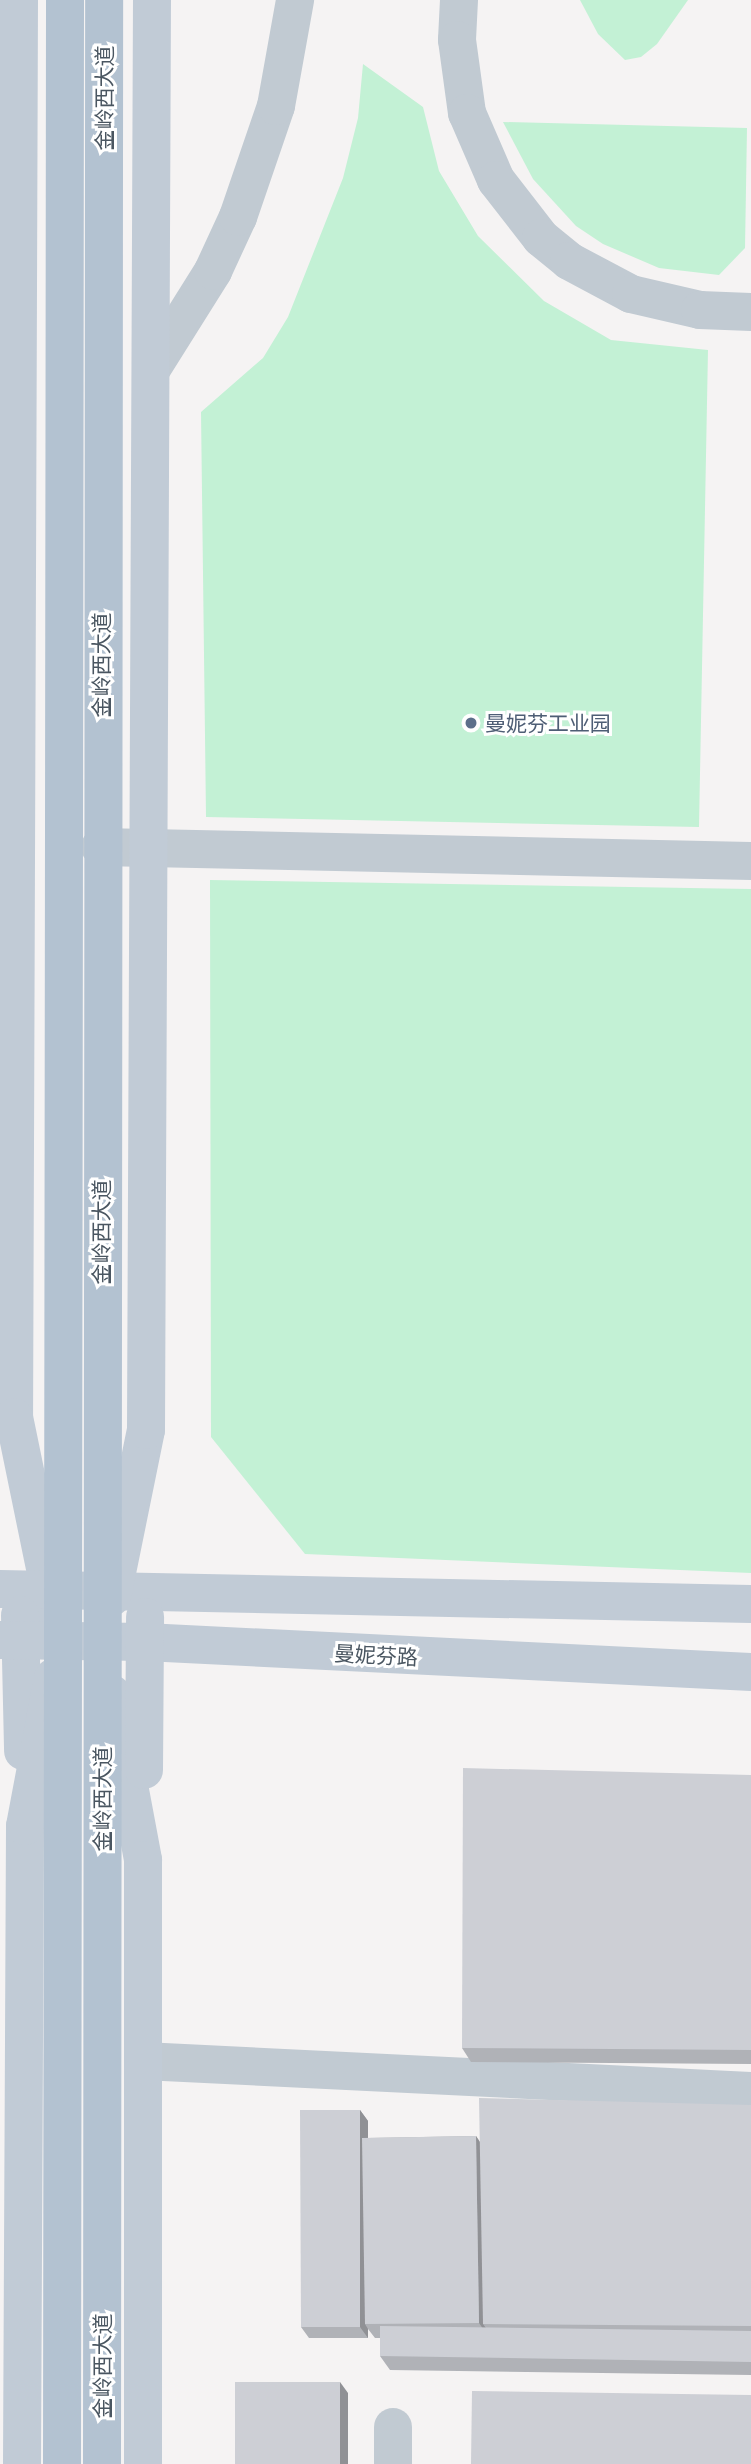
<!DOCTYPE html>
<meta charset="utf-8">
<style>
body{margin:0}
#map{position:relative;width:751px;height:2464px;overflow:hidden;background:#f5f3f3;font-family:"Golos Text","Noto Sans SC",sans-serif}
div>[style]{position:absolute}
.green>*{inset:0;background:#c3f1d5}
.street>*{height:38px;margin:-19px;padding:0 19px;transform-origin:19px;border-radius:19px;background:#c1cad2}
.secondary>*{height:38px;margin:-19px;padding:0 19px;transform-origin:19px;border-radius:19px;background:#c1cbd6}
.primary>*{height:38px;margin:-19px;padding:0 19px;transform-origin:19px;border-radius:19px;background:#b3c2d1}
.wall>*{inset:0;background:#b0b2b7}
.shaded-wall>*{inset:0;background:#909195}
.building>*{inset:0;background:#cdcfd5}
.dots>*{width:19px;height:19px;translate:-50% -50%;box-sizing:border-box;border:4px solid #fff;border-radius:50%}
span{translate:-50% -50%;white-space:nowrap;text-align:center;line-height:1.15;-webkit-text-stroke:6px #fff;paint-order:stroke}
.street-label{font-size:21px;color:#4a5661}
.service-label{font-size:21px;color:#4e5e75}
.left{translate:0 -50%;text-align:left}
</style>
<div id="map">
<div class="green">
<div style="clip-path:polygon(580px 0,688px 0,657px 44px,641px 57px,625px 60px,598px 34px)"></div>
<div style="clip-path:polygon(363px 64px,423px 107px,439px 171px,478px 236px,544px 301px,611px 340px,708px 350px,699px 827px,206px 817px,201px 412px,263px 358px,288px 317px,343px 178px,358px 118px)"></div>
<div style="clip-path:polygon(503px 122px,747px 128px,745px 248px,719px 275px,659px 268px,603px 244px,576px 226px,533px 179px)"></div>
<div style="clip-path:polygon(210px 880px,751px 889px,751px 1573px,305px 1554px,211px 1437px)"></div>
</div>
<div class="street">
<div style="left:459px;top:0;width:40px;rotate:92.9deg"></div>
<div style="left:457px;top:40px;width:74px;rotate:82.2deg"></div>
<div style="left:467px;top:113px;width:73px;rotate:66.6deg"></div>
<div style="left:496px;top:180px;width:73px;rotate:52.2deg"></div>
<div style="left:541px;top:238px;width:36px;rotate:39deg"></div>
<div style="left:569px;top:261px;width:70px;rotate:28deg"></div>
<div style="left:631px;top:294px;width:71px;rotate:13.1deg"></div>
<div style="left:700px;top:310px;width:51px;rotate:2.2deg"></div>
<div style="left:151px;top:370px;width:117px;rotate:-57.9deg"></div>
<div style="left:213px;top:271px;width:60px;rotate:-65.2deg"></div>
<div style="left:238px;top:217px;width:117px;rotate:-71.1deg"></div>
<div style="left:276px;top:106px;width:108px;rotate:-79.8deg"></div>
<div style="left:100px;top:847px;width:651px;rotate:1.23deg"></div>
<div style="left:143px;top:2061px;width:609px;rotate:2.82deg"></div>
<div style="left:393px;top:2464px;width:37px;rotate:-90deg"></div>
</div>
<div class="secondary">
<div style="left:19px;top:0;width:1417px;rotate:90.2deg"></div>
<div style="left:14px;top:1417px;width:199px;rotate:78.4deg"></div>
<div style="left:0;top:1589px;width:751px;rotate:1.14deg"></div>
<div style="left:112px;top:1597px;width:170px;rotate:-78.5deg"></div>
<div style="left:146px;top:1430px;width:1430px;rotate:-89.76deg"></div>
<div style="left:20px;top:1615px;width:136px;rotate:88.7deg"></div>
<div style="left:0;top:1640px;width:145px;rotate:0.8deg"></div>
<div style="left:145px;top:1642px;width:607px;rotate:2.83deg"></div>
<div style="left:112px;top:1694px;width:169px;rotate:79.4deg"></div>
<div style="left:143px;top:1860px;width:604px;rotate:90deg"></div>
<div style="left:144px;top:1770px;width:153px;rotate:-89.6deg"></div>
<div style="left:22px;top:2464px;width:638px;rotate:-89.73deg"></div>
<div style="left:25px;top:1826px;width:151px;rotate:-79.3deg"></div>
</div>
<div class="primary">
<div style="left:62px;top:2464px;width:2464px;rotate:-89.93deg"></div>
<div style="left:102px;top:2464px;width:2464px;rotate:-89.95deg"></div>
</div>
<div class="wall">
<div style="clip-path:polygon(751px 1775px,751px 2064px,471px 2062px,462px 2048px)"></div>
<div style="clip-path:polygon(751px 2105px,751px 2375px,390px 2370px,380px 2356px,380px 2338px,375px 2338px,368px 2329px,368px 2338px,309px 2338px,301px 2327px,360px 2110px,368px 2121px,368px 2138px,476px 2136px,480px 2142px)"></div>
</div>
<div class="shaded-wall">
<div style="clip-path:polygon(360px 2110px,368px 2121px,368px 2324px,365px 2324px,368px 2329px,368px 2338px,360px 2327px)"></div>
<div style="clip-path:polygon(476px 2136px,485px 2150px,483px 2324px,488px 2331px,488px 2336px,479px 2323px)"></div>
<div style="clip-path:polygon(340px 2382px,348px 2393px,348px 2464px,340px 2464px)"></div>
</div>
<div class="building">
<div style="clip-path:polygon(463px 1768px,751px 1775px,751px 2050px,462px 2048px)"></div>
<div style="clip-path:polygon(479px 2098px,751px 2105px,751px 2326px,483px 2324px)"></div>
<div style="clip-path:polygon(300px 2110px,360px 2110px,360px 2327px,301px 2327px)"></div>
<div style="clip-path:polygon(476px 2136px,479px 2323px,365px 2324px,362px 2138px)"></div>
<div style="clip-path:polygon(380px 2326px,751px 2331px,751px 2362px,380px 2356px)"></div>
<div style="clip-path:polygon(235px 2382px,340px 2382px,340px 2464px,235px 2464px)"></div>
<div style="clip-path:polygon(472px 2391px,751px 2395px,751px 2464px,471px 2464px)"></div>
</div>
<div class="dots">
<div style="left:471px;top:723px;background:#5c6f8a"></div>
</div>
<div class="street-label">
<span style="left:104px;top:98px;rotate:-90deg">金岭西大道</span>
<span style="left:101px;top:665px;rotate:-90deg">金岭西大道</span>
<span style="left:101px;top:1232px;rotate:-90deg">金岭西大道</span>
<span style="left:376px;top:1655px;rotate:3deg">曼妮芬路</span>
<span style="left:102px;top:1799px;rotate:-90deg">金岭西大道</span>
<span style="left:102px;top:2366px;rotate:-90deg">金岭西大道</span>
</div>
<div class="service-label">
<span class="left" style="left:485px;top:723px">曼妮芬工业园</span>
</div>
</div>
